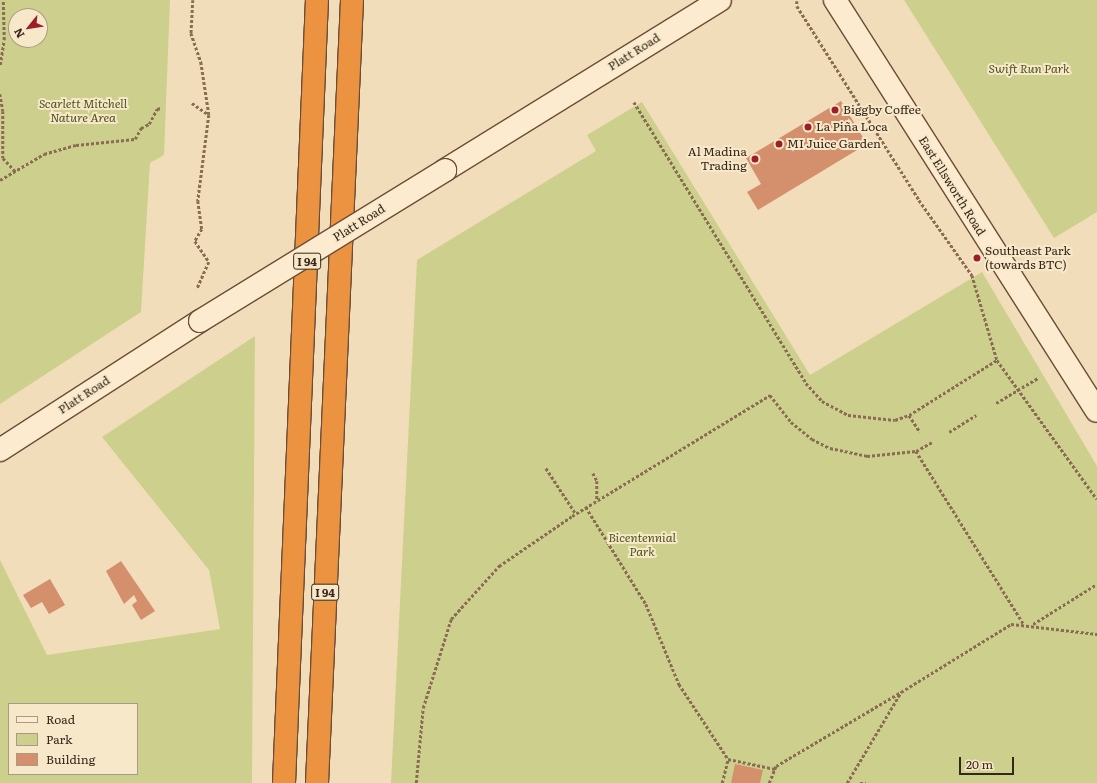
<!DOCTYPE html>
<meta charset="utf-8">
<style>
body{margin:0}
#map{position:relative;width:1097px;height:783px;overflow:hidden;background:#f2ddba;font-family:Literata,serif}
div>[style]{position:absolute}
.green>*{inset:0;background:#cdd08d}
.building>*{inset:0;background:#d48f6c}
.path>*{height:2.5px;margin-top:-1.25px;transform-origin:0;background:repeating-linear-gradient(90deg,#8a6c53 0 3px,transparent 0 5px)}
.roads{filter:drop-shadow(1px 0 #6b4d36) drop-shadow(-1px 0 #6b4d36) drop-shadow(0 1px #6b4d36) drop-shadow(0 -1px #6b4d36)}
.secondary>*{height:22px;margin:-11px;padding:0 11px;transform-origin:11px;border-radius:11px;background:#fcebce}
.motorway>*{height:22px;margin:-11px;padding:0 11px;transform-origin:11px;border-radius:11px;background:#eb9340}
.bridges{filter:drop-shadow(1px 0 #6b4d36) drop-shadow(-1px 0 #6b4d36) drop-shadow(0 1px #6b4d36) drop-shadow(0 -1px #6b4d36)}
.secondary-bridge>*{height:22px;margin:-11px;padding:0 11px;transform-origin:11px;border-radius:11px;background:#fcebce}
.dots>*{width:11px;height:11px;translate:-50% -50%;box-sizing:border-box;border:2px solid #f8e8ca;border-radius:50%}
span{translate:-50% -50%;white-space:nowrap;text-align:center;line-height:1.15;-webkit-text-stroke:4px #f8e8ca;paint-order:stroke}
.shield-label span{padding:1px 3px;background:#f8e8ca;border:1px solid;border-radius:3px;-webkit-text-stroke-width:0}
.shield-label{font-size:11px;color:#372619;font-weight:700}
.street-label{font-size:12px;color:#372619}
.park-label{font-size:12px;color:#4c551e;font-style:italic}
.poi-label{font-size:12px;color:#372619}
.left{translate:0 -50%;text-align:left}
.right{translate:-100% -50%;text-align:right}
.legend{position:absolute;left:8px;top:703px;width:130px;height:72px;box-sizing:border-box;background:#f8e8ca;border:1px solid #ab9a83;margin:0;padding:5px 7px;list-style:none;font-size:12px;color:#372619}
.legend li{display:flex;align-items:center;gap:8px;height:20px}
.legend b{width:20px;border:1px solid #ab9a83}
.north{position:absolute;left:8px;top:8px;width:40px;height:40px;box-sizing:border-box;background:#f8e8ca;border:1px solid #ab9a83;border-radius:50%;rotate:240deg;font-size:11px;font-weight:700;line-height:16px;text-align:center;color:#372619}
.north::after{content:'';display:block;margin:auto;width:14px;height:18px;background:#9e1e28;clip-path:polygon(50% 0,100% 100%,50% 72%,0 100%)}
.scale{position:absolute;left:959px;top:757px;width:55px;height:18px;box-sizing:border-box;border:2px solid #372619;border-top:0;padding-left:5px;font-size:12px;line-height:14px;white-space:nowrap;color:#372619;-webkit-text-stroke:3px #f8e8ca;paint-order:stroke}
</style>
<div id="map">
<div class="green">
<div style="clip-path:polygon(evenodd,0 0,170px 0,164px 155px,150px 163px,141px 312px,0 404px,0 0,16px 16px,40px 16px,40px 40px,16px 40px,16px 16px)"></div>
<div style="clip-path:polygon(904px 0,1097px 0,1097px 212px,1054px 238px)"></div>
<div style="clip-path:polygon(642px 102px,810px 375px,982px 272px,1097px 466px,1097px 783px,391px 783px,417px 260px,596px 151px,587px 135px)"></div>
<div style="clip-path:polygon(evenodd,255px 336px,252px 783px,0 783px,0 560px,47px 655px,220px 629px,209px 570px,102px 437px,255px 336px,9px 704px,137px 704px,137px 774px,9px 774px,9px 704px)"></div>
</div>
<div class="building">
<div style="clip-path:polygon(841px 101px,867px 144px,758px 210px,747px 192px,761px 184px,746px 158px)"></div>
<div style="clip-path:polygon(121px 561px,155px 611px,141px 620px,132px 605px,137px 601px,134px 595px,124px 604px,106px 571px)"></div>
<div style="clip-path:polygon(50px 579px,65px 605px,49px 614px,42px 602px,31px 608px,23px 595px)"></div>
<div style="clip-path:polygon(735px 764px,763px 770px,760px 783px,731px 783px)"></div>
</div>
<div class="path">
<div style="left:193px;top:0;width:33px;rotate:93deg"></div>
<div style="left:191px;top:33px;width:31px;rotate:71deg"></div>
<div style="left:201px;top:62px;width:53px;rotate:81.3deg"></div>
<div style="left:797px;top:1px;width:5px;rotate:90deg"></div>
<div style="left:797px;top:6px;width:229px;rotate:57.8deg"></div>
<div style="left:919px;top:200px;width:92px;rotate:54.8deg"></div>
<div style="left:972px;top:275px;width:89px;rotate:73.6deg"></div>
<div style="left:997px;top:360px;width:171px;rotate:54.3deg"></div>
<div style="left:0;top:65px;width:25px;rotate:-81deg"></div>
<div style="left:4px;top:40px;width:40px;rotate:-91.4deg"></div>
<div style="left:0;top:94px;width:17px;rotate:80deg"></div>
<div style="left:3px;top:111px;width:47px;rotate:90deg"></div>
<div style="left:3px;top:158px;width:18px;rotate:47deg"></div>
<div style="left:634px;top:102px;width:329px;rotate:58.5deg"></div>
<div style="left:806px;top:383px;width:24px;rotate:48deg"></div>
<div style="left:822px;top:401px;width:30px;rotate:28deg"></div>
<div style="left:848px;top:415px;width:47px;rotate:6.1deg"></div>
<div style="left:895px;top:420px;width:15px;rotate:-20deg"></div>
<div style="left:909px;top:415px;width:104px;rotate:-32deg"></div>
<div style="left:192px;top:103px;width:21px;rotate:35deg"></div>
<div style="left:209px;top:115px;width:87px;rotate:97.3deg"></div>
<div style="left:198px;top:201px;width:28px;rotate:82deg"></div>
<div style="left:202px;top:229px;width:14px;rotate:120deg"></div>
<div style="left:195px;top:241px;width:25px;rotate:56deg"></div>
<div style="left:209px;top:262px;width:30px;rotate:114deg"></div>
<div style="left:0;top:180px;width:51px;rotate:-30.6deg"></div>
<div style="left:44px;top:154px;width:33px;rotate:-16deg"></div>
<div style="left:76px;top:145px;width:59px;rotate:-5.8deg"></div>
<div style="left:135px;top:139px;width:13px;rotate:-61deg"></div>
<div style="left:141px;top:128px;width:9px;rotate:-27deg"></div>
<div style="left:149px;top:124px;width:17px;rotate:-62deg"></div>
<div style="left:157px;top:109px;width:4px;rotate:-14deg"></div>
<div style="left:996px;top:403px;width:49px;rotate:-30.8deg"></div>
<div style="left:909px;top:415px;width:20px;rotate:57deg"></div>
<div style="left:949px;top:432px;width:32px;rotate:-32deg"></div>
<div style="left:916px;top:451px;width:18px;rotate:-29deg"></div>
<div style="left:546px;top:468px;width:55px;rotate:56.9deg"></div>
<div style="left:593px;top:473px;width:9px;rotate:63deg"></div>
<div style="left:597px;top:481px;width:20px;rotate:90deg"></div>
<div style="left:586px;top:507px;width:114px;rotate:58.3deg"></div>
<div style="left:646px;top:604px;width:87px;rotate:67.6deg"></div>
<div style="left:679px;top:684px;width:90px;rotate:56.8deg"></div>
<div style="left:1033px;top:624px;width:75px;rotate:-32deg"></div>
<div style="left:416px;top:783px;width:75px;rotate:-84.7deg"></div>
<div style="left:423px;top:708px;width:93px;rotate:-72.5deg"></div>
<div style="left:451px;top:619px;width:72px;rotate:-47.8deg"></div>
<div style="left:499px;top:566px;width:88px;rotate:-34.4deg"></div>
<div style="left:572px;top:516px;width:232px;rotate:-31.4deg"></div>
<div style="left:770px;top:395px;width:34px;rotate:52deg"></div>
<div style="left:791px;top:422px;width:27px;rotate:39deg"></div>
<div style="left:812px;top:439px;width:20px;rotate:27deg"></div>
<div style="left:830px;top:448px;width:38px;rotate:12deg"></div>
<div style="left:867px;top:456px;width:49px;rotate:-5.8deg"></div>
<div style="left:916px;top:451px;width:203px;rotate:58.1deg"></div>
<div style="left:722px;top:783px;width:25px;rotate:-76deg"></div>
<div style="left:728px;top:759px;width:48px;rotate:12deg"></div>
<div style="left:769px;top:783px;width:18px;rotate:-68deg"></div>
<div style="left:776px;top:766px;width:145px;rotate:-30.6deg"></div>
<div style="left:847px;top:783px;width:106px;rotate:-59.3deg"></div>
<div style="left:901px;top:692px;width:129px;rotate:-31.7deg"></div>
<div style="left:1011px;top:624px;width:87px;rotate:6.6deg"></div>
<div style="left:860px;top:783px;width:6px"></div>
</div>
<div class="roads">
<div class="secondary">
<div style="left:835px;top:0;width:487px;rotate:57.5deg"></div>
<div style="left:445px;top:170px;width:323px;rotate:-31.7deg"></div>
<div style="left:0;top:450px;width:238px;rotate:-32.8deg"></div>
</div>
<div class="motorway">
<div style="left:284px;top:783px;width:784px;rotate:-87.59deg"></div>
<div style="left:317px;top:783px;width:784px;rotate:-87.44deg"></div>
</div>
</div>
<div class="bridges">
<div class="secondary-bridge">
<div style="left:200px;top:321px;width:288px;rotate:-31.6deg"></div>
</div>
</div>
<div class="dots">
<div style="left:835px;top:110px;background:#9e1e28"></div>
<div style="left:808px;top:127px;background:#9e1e28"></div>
<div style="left:779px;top:144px;background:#9e1e28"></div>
<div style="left:755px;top:159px;background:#9e1e28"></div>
<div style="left:977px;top:258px;background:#9e1e28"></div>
</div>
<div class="shield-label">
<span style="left:307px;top:261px">I 94</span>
<span style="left:325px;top:592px">I 94</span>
</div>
<div class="street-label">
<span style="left:634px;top:52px;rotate:-32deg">Platt Road</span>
<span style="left:952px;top:186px;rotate:58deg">East Ellsworth Road</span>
<span style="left:359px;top:223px;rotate:-32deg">Platt Road</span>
<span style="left:84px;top:395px;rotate:-33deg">Platt Road</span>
</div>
<div class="park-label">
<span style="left:1029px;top:69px">Swift Run Park</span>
<span style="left:83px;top:111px">Scarlett Mitchell<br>Nature Area</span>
<span style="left:642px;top:545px">Bicentennial<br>Park</span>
</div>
<div class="poi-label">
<span class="left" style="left:843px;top:110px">Biggby Coffee</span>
<span class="left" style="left:816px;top:127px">La Piña Loca</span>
<span class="left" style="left:787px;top:144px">MI Juice Garden</span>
<span class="right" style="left:747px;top:159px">Al Madina<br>Trading</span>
<span class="left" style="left:985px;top:258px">Southeast Park<br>(towards BTC)</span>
</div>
<ul class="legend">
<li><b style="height:5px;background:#fcebce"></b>Road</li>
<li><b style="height:11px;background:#cdd08d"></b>Park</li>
<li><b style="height:11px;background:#d48f6c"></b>Building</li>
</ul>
<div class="north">N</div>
<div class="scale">20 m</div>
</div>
